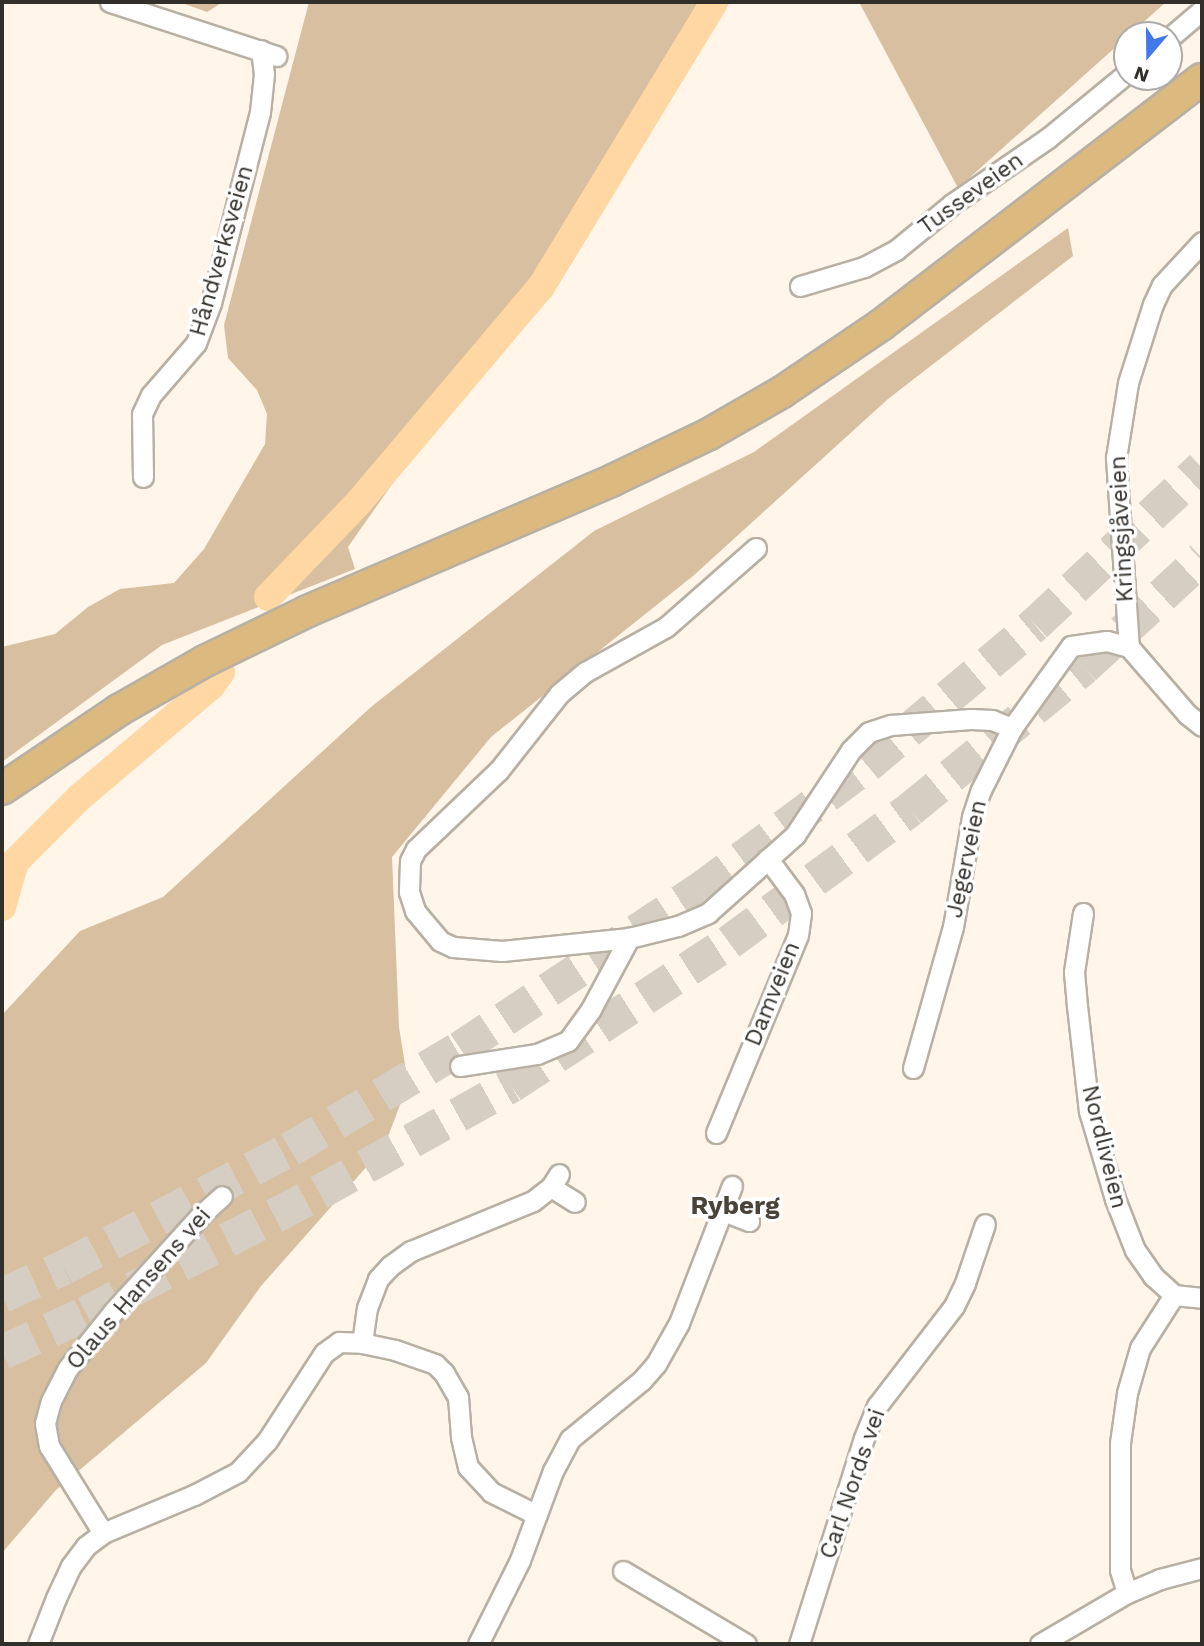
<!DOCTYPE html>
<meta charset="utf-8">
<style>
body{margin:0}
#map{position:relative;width:1204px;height:1646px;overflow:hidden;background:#fff5e9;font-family:"Work Sans",sans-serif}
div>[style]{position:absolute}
.green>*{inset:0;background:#d7bfa0}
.river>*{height:28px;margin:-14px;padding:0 14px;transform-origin:14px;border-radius:14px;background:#ffd7a2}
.motorway-tunnel>*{height:35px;margin-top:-17.5px;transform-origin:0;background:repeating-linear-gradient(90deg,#d6cdc3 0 35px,transparent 0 53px)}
.roads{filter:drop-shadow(2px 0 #b9b0a4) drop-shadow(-2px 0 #b9b0a4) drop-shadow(0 2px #b9b0a4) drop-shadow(0 -2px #b9b0a4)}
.minor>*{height:19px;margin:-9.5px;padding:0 9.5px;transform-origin:9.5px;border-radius:9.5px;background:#fff}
.primary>*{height:30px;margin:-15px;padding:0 15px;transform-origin:15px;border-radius:15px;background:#dcb97f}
span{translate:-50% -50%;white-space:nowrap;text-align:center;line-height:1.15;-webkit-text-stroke:7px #fff;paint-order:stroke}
.street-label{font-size:23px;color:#322e29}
.quarter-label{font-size:26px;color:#4a4339;font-weight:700}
.frame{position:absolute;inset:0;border:4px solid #322e29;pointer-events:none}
.north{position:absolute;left:1113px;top:21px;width:70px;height:70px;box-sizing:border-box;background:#fff;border:2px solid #adaba9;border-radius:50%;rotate:200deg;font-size:19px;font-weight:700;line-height:28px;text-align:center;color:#322e29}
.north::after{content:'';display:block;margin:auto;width:24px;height:32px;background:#4378e9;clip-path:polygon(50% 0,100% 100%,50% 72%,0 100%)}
</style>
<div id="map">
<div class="green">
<div style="clip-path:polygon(179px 2px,223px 2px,207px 12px)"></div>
<div style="clip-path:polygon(309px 2px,730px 2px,348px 547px,355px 569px,162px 645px,2px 762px,2px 647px,55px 634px,88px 607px,120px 589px,174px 583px,204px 549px,265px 444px,267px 414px,257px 390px,228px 358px,224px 325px)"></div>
<div style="clip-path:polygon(859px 2px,1166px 2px,958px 188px)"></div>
<div style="clip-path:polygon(1068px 228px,1073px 256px,888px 399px,693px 576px,491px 737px,392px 857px,399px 1027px,408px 1084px,384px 1147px,261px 1286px,206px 1363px,56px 1490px,2px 1553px,2px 1015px,80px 931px,163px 897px,371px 707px,594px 531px,754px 452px)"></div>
</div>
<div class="river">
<div style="left:268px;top:597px;width:132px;rotate:-46.2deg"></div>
<div style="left:359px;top:502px;width:282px;rotate:-49.8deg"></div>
<div style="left:541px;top:287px;width:333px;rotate:-58.7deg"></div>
<div style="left:2px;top:907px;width:47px;rotate:-73.9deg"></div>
<div style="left:15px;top:862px;width:92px;rotate:-45deg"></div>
<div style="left:80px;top:797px;width:172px;rotate:-40.3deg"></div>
<div style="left:211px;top:686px;width:17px;rotate:-54deg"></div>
</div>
<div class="motorway-tunnel">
<div style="left:2px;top:1295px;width:68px;rotate:-24.3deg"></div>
<div style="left:64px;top:1267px;width:255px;rotate:-27.6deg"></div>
<div style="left:290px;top:1149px;width:198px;rotate:-30.7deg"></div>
<div style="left:460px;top:1048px;width:287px;rotate:-33.5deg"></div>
<div style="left:699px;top:890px;width:209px;rotate:-36.7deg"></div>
<div style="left:867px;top:765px;width:219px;rotate:-40deg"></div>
<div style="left:1035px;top:624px;width:229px;rotate:-43.2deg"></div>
<div style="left:2px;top:1352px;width:93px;rotate:-24.9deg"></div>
<div style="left:86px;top:1313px;width:263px;rotate:-27.4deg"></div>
<div style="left:319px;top:1192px;width:220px;rotate:-29.1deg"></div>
<div style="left:511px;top:1085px;width:261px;rotate:-33.3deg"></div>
<div style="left:729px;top:942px;width:225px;rotate:-36.3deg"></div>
<div style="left:910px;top:809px;width:225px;rotate:-39.2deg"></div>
<div style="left:1084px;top:667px;width:161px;rotate:-42.7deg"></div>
</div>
<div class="roads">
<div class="minor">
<div style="left:110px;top:2px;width:175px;rotate:18deg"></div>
<div style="left:1169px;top:38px;width:43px;rotate:-40.3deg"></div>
<div style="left:1202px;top:242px;width:59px;rotate:132.9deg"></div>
<div style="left:1162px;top:285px;width:21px;rotate:115deg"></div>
<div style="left:1153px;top:304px;width:83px;rotate:107.6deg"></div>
<div style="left:1128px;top:383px;width:76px;rotate:99.1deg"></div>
<div style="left:1116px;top:458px;width:189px;rotate:86.1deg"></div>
<div style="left:1129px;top:647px;width:89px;rotate:49.1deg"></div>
<div style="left:1187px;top:714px;width:19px;rotate:39deg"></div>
<div style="left:800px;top:286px;width:67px;rotate:-16.5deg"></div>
<div style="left:864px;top:267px;width:36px;rotate:-28deg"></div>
<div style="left:896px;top:250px;width:72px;rotate:-39.4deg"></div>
<div style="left:952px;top:204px;width:116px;rotate:-34.5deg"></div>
<div style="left:1048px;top:138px;width:102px;rotate:-39.4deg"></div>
<div style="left:143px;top:477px;width:63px;rotate:-90.9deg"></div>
<div style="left:142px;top:414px;width:21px;rotate:-65deg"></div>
<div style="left:151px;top:395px;width:69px;rotate:-49.1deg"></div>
<div style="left:196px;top:343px;width:43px;rotate:-69.4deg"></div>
<div style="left:211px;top:303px;width:197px;rotate:-75.6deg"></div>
<div style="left:260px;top:112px;width:38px;rotate:-84deg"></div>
<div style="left:264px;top:74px;width:24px;rotate:-97deg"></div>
<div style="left:756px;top:548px;width:120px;rotate:138.7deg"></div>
<div style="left:666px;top:627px;width:93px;rotate:150.9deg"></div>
<div style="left:585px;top:672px;width:34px;rotate:140deg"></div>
<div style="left:559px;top:694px;width:97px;rotate:128.3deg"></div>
<div style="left:499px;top:770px;width:115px;rotate:136.4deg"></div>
<div style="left:416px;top:849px;width:13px;rotate:117deg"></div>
<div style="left:410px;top:861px;width:31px;rotate:92deg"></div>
<div style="left:409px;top:892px;width:20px;rotate:72deg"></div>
<div style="left:415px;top:911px;width:39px;rotate:50deg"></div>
<div style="left:440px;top:941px;width:14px;rotate:25deg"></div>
<div style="left:453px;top:947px;width:49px;rotate:4.7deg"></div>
<div style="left:502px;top:951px;width:128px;rotate:-5.8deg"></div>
<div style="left:629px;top:938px;width:50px;rotate:-13.8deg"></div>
<div style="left:678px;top:926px;width:33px;rotate:-23deg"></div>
<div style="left:708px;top:913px;width:117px;rotate:-41.9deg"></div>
<div style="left:795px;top:835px;width:102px;rotate:-56.6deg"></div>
<div style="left:851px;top:750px;width:25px;rotate:-45deg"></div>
<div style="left:869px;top:732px;width:23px;rotate:-18deg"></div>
<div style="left:891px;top:725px;width:80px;rotate:-4.3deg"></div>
<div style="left:971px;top:719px;width:21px;rotate:3deg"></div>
<div style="left:992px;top:720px;width:22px;rotate:22deg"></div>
<div style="left:1083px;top:913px;width:60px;rotate:98.7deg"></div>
<div style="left:1074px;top:972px;width:34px;rotate:85deg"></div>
<div style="left:1077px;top:1006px;width:106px;rotate:83.5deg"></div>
<div style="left:1089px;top:1111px;width:92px;rotate:73.5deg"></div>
<div style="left:1115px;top:1199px;width:55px;rotate:68.6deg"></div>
<div style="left:1135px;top:1250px;width:32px;rotate:55deg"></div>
<div style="left:1153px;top:1276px;width:28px;rotate:42deg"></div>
<div style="left:1174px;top:1295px;width:28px;rotate:6deg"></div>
<div style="left:460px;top:1066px;width:78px;rotate:-8.9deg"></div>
<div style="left:537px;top:1054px;width:34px;rotate:-23deg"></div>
<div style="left:568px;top:1041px;width:39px;rotate:-54deg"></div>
<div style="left:591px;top:1009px;width:81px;rotate:-61.8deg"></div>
<div style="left:913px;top:1068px;width:147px;rotate:-74.2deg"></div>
<div style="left:953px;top:927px;width:112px;rotate:-80.2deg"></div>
<div style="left:972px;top:817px;width:28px;rotate:-72deg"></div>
<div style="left:981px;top:790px;width:69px;rotate:-63.4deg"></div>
<div style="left:1012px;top:728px;width:101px;rotate:-54.3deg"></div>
<div style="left:1071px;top:646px;width:36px;rotate:-8deg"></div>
<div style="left:1107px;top:641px;width:23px;rotate:15deg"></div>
<div style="left:716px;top:1133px;width:214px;rotate:-67.5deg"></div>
<div style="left:798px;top:935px;width:22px;rotate:-82deg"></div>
<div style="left:801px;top:913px;width:20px;rotate:-110deg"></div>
<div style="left:794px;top:894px;width:44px;rotate:-126.6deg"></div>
<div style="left:551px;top:1187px;width:28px;rotate:32deg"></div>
<div style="left:723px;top:1211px;width:28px;rotate:21deg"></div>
<div style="left:362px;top:1343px;width:35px;rotate:-82deg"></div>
<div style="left:367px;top:1308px;width:31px;rotate:-69deg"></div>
<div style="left:378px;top:1279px;width:18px;rotate:-47deg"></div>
<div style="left:390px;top:1266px;width:26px;rotate:-36deg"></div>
<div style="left:411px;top:1251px;width:132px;rotate:-22.3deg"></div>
<div style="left:533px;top:1201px;width:23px;rotate:-38deg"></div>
<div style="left:551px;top:1187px;width:15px;rotate:-58deg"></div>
<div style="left:103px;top:1533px;width:102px;rotate:-121.8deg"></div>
<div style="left:49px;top:1446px;width:23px;rotate:-100deg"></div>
<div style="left:45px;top:1423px;width:23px;rotate:-75deg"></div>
<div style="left:51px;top:1401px;width:37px;rotate:-63deg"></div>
<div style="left:68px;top:1368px;width:72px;rotate:-51.2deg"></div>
<div style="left:113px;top:1312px;width:131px;rotate:-47.8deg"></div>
<div style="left:201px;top:1215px;width:28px;rotate:-42deg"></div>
<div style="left:623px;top:1571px;width:143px;rotate:30.7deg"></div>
<div style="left:1127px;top:1593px;width:24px;rotate:-107deg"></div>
<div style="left:1120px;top:1570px;width:127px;rotate:-90deg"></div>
<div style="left:1120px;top:1443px;width:50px;rotate:-82deg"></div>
<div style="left:1127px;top:1393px;width:47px;rotate:-73.9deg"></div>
<div style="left:1140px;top:1348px;width:63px;rotate:-57.3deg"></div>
<div style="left:38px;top:1644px;width:49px;rotate:-68.6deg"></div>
<div style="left:56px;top:1598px;width:35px;rotate:-65deg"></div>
<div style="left:71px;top:1566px;width:25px;rotate:-53deg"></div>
<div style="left:86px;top:1546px;width:21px;rotate:-37deg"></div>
<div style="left:103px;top:1533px;width:99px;rotate:-22.7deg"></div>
<div style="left:194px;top:1495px;width:50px;rotate:-27.6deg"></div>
<div style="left:238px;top:1472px;width:42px;rotate:-46.9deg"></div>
<div style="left:267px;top:1441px;width:105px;rotate:-57.1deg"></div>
<div style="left:324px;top:1353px;width:19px;rotate:-36deg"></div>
<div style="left:339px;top:1342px;width:23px;rotate:2deg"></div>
<div style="left:362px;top:1343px;width:34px;rotate:12deg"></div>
<div style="left:395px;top:1350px;width:42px;rotate:19.3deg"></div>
<div style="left:435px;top:1364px;width:13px;rotate:45deg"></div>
<div style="left:444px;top:1373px;width:28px;rotate:60deg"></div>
<div style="left:458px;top:1397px;width:40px;rotate:85.7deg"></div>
<div style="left:461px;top:1437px;width:31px;rotate:77deg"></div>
<div style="left:468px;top:1467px;width:34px;rotate:47deg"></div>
<div style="left:491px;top:1492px;width:51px;rotate:26.6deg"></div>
<div style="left:478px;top:1644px;width:94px;rotate:-63.4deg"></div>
<div style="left:520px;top:1560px;width:95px;rotate:-69.7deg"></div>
<div style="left:553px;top:1471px;width:36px;rotate:-62deg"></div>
<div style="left:570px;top:1439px;width:93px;rotate:-39.3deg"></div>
<div style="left:642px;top:1380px;width:21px;rotate:-49deg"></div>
<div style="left:656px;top:1364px;width:47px;rotate:-60.7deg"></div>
<div style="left:679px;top:1323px;width:147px;rotate:-68.9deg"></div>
<div style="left:799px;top:1644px;width:216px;rotate:-72.5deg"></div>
<div style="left:864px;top:1438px;width:35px;rotate:-68deg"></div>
<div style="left:877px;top:1406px;width:126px;rotate:-52.4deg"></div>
<div style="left:954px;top:1306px;width:25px;rotate:-64deg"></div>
<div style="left:965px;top:1283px;width:62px;rotate:-71.3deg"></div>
<div style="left:1040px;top:1644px;width:101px;rotate:-30.4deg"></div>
<div style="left:1127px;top:1593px;width:36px;rotate:-23deg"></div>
<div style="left:1160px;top:1579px;width:43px;rotate:-14.7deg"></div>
</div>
<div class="primary">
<div style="left:2px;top:789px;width:141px;rotate:-34deg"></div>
<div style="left:119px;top:710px;width:99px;rotate:-29.7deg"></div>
<div style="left:205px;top:661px;width:114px;rotate:-25.9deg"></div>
<div style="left:308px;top:611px;width:332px;rotate:-23.2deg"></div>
<div style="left:613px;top:480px;width:106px;rotate:-25.6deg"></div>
<div style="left:709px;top:434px;width:84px;rotate:-29.9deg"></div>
<div style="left:782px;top:392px;width:120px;rotate:-34.1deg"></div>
<div style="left:881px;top:325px;width:404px;rotate:-37.5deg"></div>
</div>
</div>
<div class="street-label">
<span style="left:971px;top:194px;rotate:-36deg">Tusseveien</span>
<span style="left:222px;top:251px;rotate:-74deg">Håndverksveien</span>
<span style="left:1122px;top:529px;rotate:-93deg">Kringsjåveien</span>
<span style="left:967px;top:859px;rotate:-78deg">Jegerveien</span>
<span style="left:773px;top:994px;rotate:-68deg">Damveien</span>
<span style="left:1104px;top:1147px;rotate:76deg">Nordliveien</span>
<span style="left:139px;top:1289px;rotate:-49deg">Olaus Hansens vei</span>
<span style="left:853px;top:1484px;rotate:-71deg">Carl Nords vei</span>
</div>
<div class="quarter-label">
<span style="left:735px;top:1206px">Ryberg</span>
</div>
<div class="frame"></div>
<div class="north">N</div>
</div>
